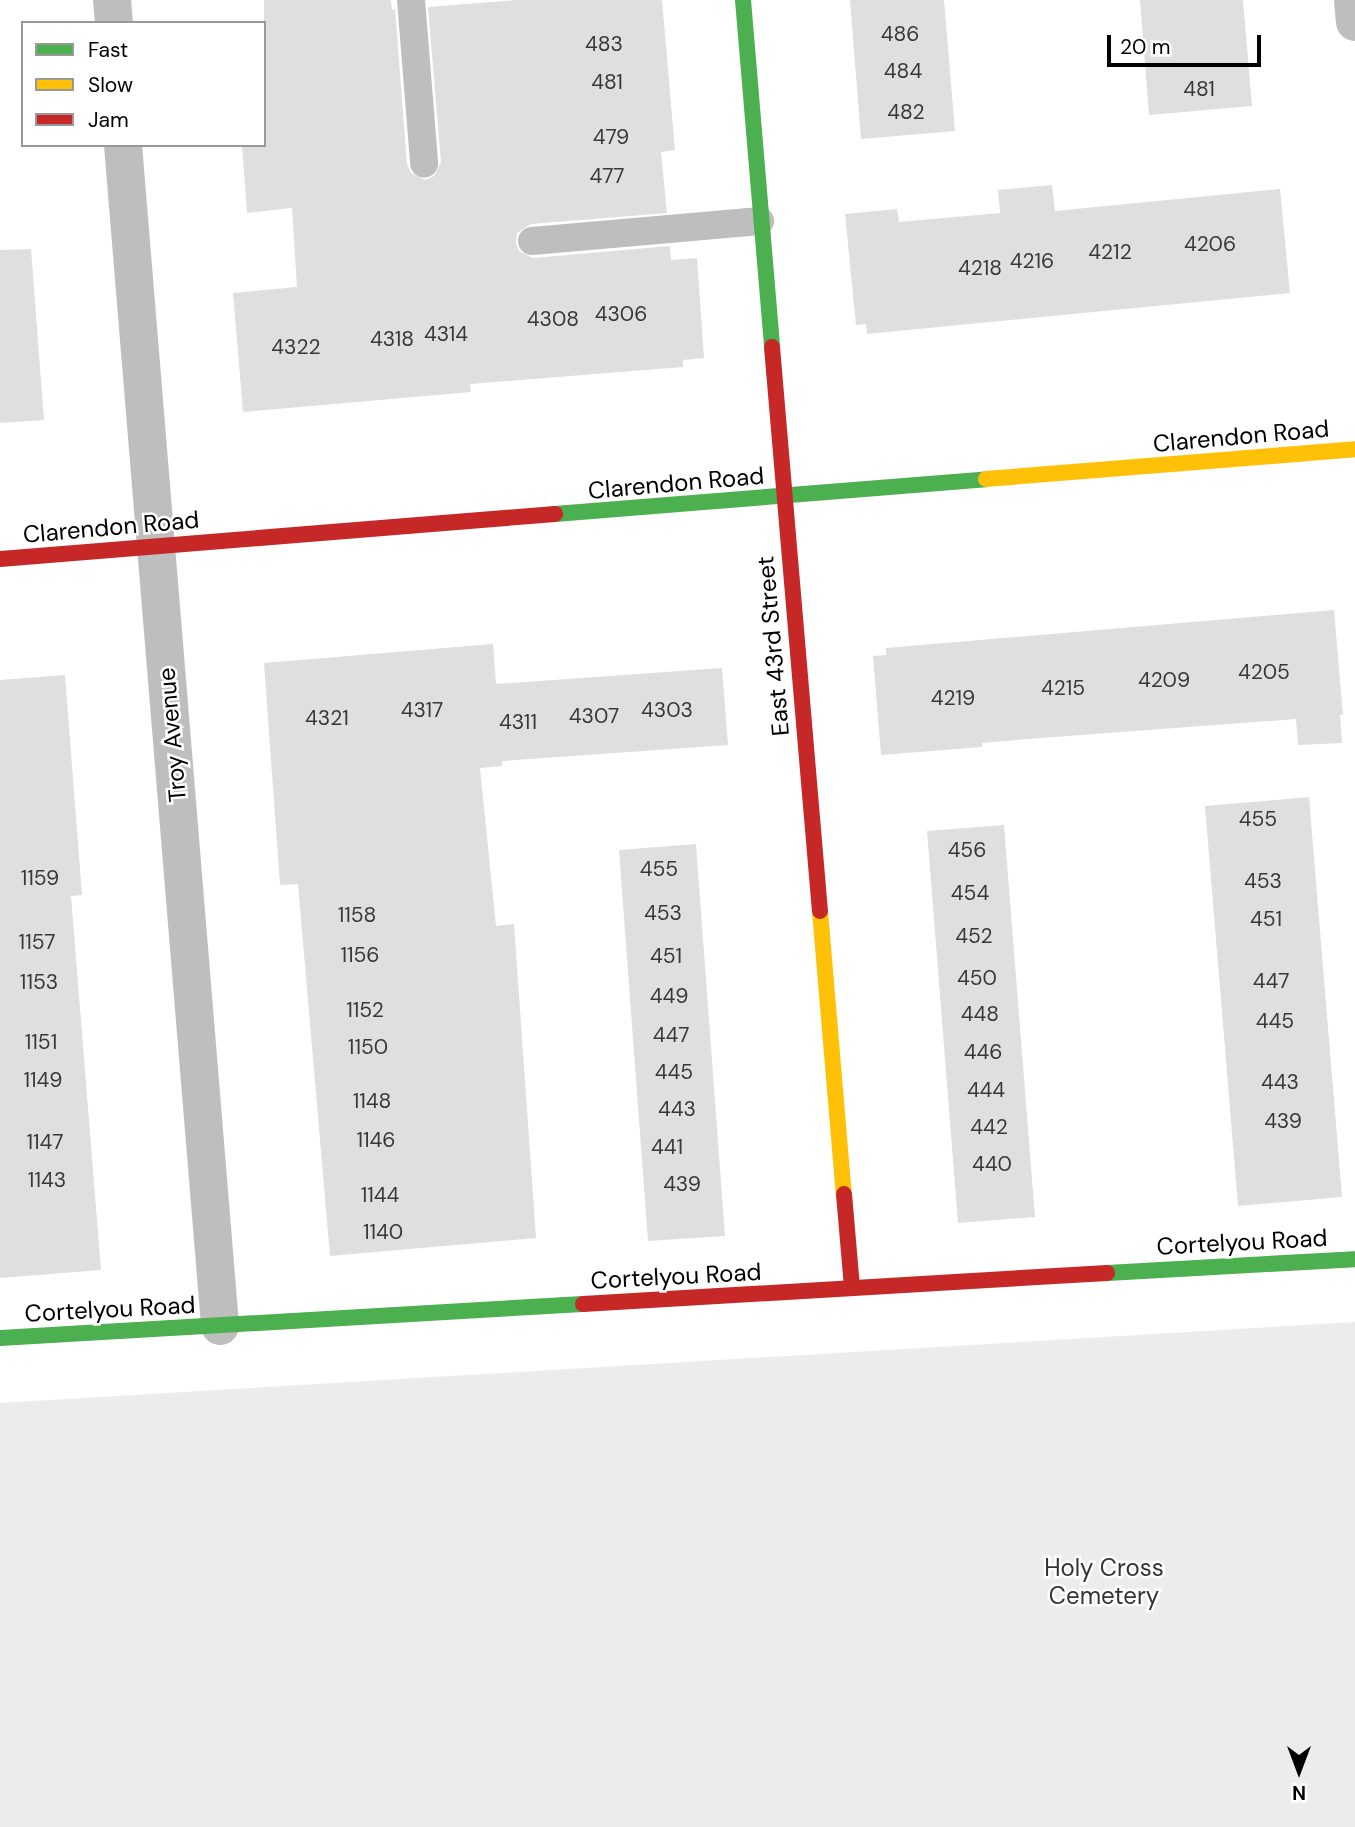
<!DOCTYPE html>
<style>
body{margin:0}
#map{position:relative;width:1355px;height:1827px;overflow:hidden;background:#fff;font-family:"DM Sans",sans-serif}
div>[style]{position:absolute}
.green>*{inset:0;background:#ececec}
.building>*{inset:0;background:#dfdfdf}
.lane>*{height:28px;margin:-14px;padding:0 14px;transform-origin:14px;border-radius:14px;background:#bebebe}
.street>*{height:38px;margin:-19px;padding:0 19px;transform-origin:19px;border-radius:19px;background:#bebebe}
.fast>*{height:16px;margin:-8px;padding:0 8px;transform-origin:8px;border-radius:8px;background:#4caf50}
.slow>*{height:16px;margin:-8px;padding:0 8px;transform-origin:8px;border-radius:8px;background:#ffc107}
.jam>*{height:16px;margin:-8px;padding:0 8px;transform-origin:8px;border-radius:8px;background:#c62828}
span{translate:-50% -50%;white-space:nowrap;text-align:center;line-height:1.15;-webkit-text-stroke:5px #fff;paint-order:stroke}
.number-label{font-size:21px;color:#383838}
.number-label span{-webkit-text-stroke-width:0}
.street-label{font-size:24px;color:#000}
.park-label{font-size:24px;color:#333}
.legend{position:absolute;left:21px;top:21px;width:245px;height:126px;box-sizing:border-box;background:#fff;border:2px solid #999;margin:0;padding:9px 12px;list-style:none;font-size:21px;color:#000}
.legend li{display:flex;align-items:center;gap:14px;height:35px}
.legend b{width:35px;border:2px solid #999}
.north{position:absolute;left:1264px;top:1736px;width:70px;height:70px;-webkit-text-stroke:5px #fff;paint-order:stroke;rotate:180deg;font-size:19px;font-weight:700;line-height:28px;text-align:center;color:#000}
.north::after{content:'';display:block;margin:auto;width:24px;height:32px;background:#000;clip-path:polygon(50% 0,100% 100%,50% 72%,0 100%)}
.scale{position:absolute;left:1107px;top:35px;width:154px;height:32px;box-sizing:border-box;border:4px solid #000;border-top:0;padding-left:9px;font-size:21px;line-height:24px;white-space:nowrap;color:#000;-webkit-text-stroke:5px #fff;paint-order:stroke}
</style>
<div id="map">
<div class="green">
<div style="clip-path:polygon(1355px 1322px,1355px 1827px,0 1827px,0 1403px)"></div>
</div>
<div class="building">
<div style="clip-path:polygon(264px 0,391px 0,392px 10px,395px 9px,407px 164px,411px 173px,425px 180px,434px 176px,441px 162px,428px 7px,516px 0,662px 0,675px 150px,661px 152px,667px 213px,531px 224px,517px 233px,516px 243px,519px 251px,533px 258px,670px 246px,671px 260px,697px 258px,704px 358px,683px 360px,683px 367px,470px 384px,471px 392px,243px 412px,233px 293px,297px 287px,292px 208px,247px 213px,242px 145px,264px 145px)"></div>
<div style="clip-path:polygon(850px 0,944px 0,955px 131px,861px 139px)"></div>
<div style="clip-path:polygon(1140px 0,1243px 0,1252px 106px,1149px 115px)"></div>
<div style="clip-path:polygon(1052px 185px,1055px 211px,1280px 189px,1290px 293px,867px 334px,866px 324px,856px 325px,845px 214px,897px 209px,899px 222px,1000px 213px,998px 190px)"></div>
<div style="clip-path:polygon(31px 249px,44px 420px,0 423px,0 250px)"></div>
<div style="clip-path:polygon(1334px 610px,1343px 715px,1340px 715px,1342px 743px,1298px 745px,1296px 719px,1041px 738px,982px 743px,982px 747px,881px 755px,873px 656px,886px 655px,886px 648px)"></div>
<div style="clip-path:polygon(493px 644px,496px 684px,722px 668px,728px 745px,502px 761px,502px 766px,480px 768px,496px 926px,514px 924px,536px 1238px,330px 1256px,298px 884px,280px 885px,264px 663px)"></div>
<div style="clip-path:polygon(65px 675px,82px 895px,71px 896px,101px 1270px,0 1278px,0 680px)"></div>
<div style="clip-path:polygon(1309px 797px,1342px 1197px,1238px 1206px,1205px 806px)"></div>
<div style="clip-path:polygon(1004px 825px,1035px 1217px,958px 1223px,927px 831px)"></div>
<div style="clip-path:polygon(696px 844px,725px 1236px,648px 1241px,619px 850px)"></div>
</div>
<div class="lane">
<div style="left:411px;top:0;width:164px;rotate:85.4deg"></div>
<div style="left:532px;top:241px;width:229px;rotate:-5deg"></div>
</div>
<div class="street">
<div style="left:112px;top:0;width:23px;rotate:85deg"></div>
<div style="left:1353px;top:0;width:22px;rotate:85deg"></div>
<div style="left:123px;top:145px;width:1185px;rotate:85.3deg"></div>
</div>
<div class="fast">
<div style="left:743px;top:0;width:348px;rotate:85.2deg"></div>
<div style="left:555px;top:514px;width:432px;rotate:-4.6deg"></div>
<div style="left:1107px;top:1273px;width:248px;rotate:-3.2deg"></div>
<div style="left:0;top:1338px;width:584px;rotate:-3.34deg"></div>
</div>
<div class="slow">
<div style="left:986px;top:479px;width:370px;rotate:-4.6deg"></div>
<div style="left:820px;top:911px;width:284px;rotate:85.2deg"></div>
</div>
<div class="jam">
<div style="left:772px;top:347px;width:566px;rotate:85.14deg"></div>
<div style="left:0;top:559px;width:557px;rotate:-4.64deg"></div>
<div style="left:844px;top:1194px;width:94px;rotate:85.1deg"></div>
<div style="left:583px;top:1304px;width:525px;rotate:-3.39deg"></div>
</div>
<div class="number-label">
<span style="left:900px;top:34px">486</span>
<span style="left:604px;top:44px">483</span>
<span style="left:903px;top:71px">484</span>
<span style="left:607px;top:82px">481</span>
<span style="left:1199px;top:89px">481</span>
<span style="left:906px;top:112px">482</span>
<span style="left:611px;top:137px">479</span>
<span style="left:607px;top:176px">477</span>
<span style="left:1210px;top:244px">4206</span>
<span style="left:1110px;top:252px">4212</span>
<span style="left:1032px;top:261px">4216</span>
<span style="left:980px;top:268px">4218</span>
<span style="left:621px;top:314px">4306</span>
<span style="left:553px;top:319px">4308</span>
<span style="left:446px;top:334px">4314</span>
<span style="left:392px;top:339px">4318</span>
<span style="left:296px;top:347px">4322</span>
<span style="left:1264px;top:672px">4205</span>
<span style="left:1164px;top:680px">4209</span>
<span style="left:1063px;top:688px">4215</span>
<span style="left:953px;top:698px">4219</span>
<span style="left:422px;top:710px">4317</span>
<span style="left:667px;top:710px">4303</span>
<span style="left:594px;top:716px">4307</span>
<span style="left:327px;top:718px">4321</span>
<span style="left:518px;top:722px">4311</span>
<span style="left:1258px;top:819px">455</span>
<span style="left:967px;top:850px">456</span>
<span style="left:659px;top:869px">455</span>
<span style="left:40px;top:878px">1159</span>
<span style="left:1263px;top:881px">453</span>
<span style="left:970px;top:893px">454</span>
<span style="left:663px;top:913px">453</span>
<span style="left:357px;top:915px">1158</span>
<span style="left:1266px;top:919px">451</span>
<span style="left:974px;top:936px">452</span>
<span style="left:37px;top:942px">1157</span>
<span style="left:360px;top:955px">1156</span>
<span style="left:666px;top:956px">451</span>
<span style="left:977px;top:978px">450</span>
<span style="left:1271px;top:981px">447</span>
<span style="left:39px;top:982px">1153</span>
<span style="left:669px;top:996px">449</span>
<span style="left:365px;top:1010px">1152</span>
<span style="left:980px;top:1014px">448</span>
<span style="left:1275px;top:1021px">445</span>
<span style="left:671px;top:1035px">447</span>
<span style="left:41px;top:1042px">1151</span>
<span style="left:368px;top:1047px">1150</span>
<span style="left:983px;top:1052px">446</span>
<span style="left:674px;top:1072px">445</span>
<span style="left:43px;top:1080px">1149</span>
<span style="left:1280px;top:1082px">443</span>
<span style="left:986px;top:1090px">444</span>
<span style="left:372px;top:1101px">1148</span>
<span style="left:677px;top:1109px">443</span>
<span style="left:1283px;top:1121px">439</span>
<span style="left:989px;top:1127px">442</span>
<span style="left:376px;top:1140px">1146</span>
<span style="left:45px;top:1142px">1147</span>
<span style="left:667px;top:1147px">441</span>
<span style="left:992px;top:1164px">440</span>
<span style="left:47px;top:1180px">1143</span>
<span style="left:682px;top:1184px">439</span>
<span style="left:380px;top:1195px">1144</span>
<span style="left:383px;top:1232px">1140</span>
</div>
<div class="street-label">
<span style="left:1241px;top:436px;rotate:-5deg">Clarendon Road</span>
<span style="left:676px;top:483px;rotate:-5deg">Clarendon Road</span>
<span style="left:111px;top:527px;rotate:-5deg">Clarendon Road</span>
<span style="left:773px;top:646px;rotate:-95deg">East 43rd Street</span>
<span style="left:172px;top:735px;rotate:-95deg">Troy Avenue</span>
<span style="left:1242px;top:1242px;rotate:-3deg">Cortelyou Road</span>
<span style="left:676px;top:1276px;rotate:-3deg">Cortelyou Road</span>
<span style="left:110px;top:1309px;rotate:-3deg">Cortelyou Road</span>
</div>
<div class="park-label">
<span style="left:1104px;top:1582px">Holy Cross<br>Cemetery</span>
</div>
<ul class="legend">
<li><b style="height:9px;background:#4caf50"></b>Fast</li>
<li><b style="height:9px;background:#ffc107"></b>Slow</li>
<li><b style="height:9px;background:#c62828"></b>Jam</li>
</ul>
<div class="north">N</div>
<div class="scale">20 m</div>
</div>
